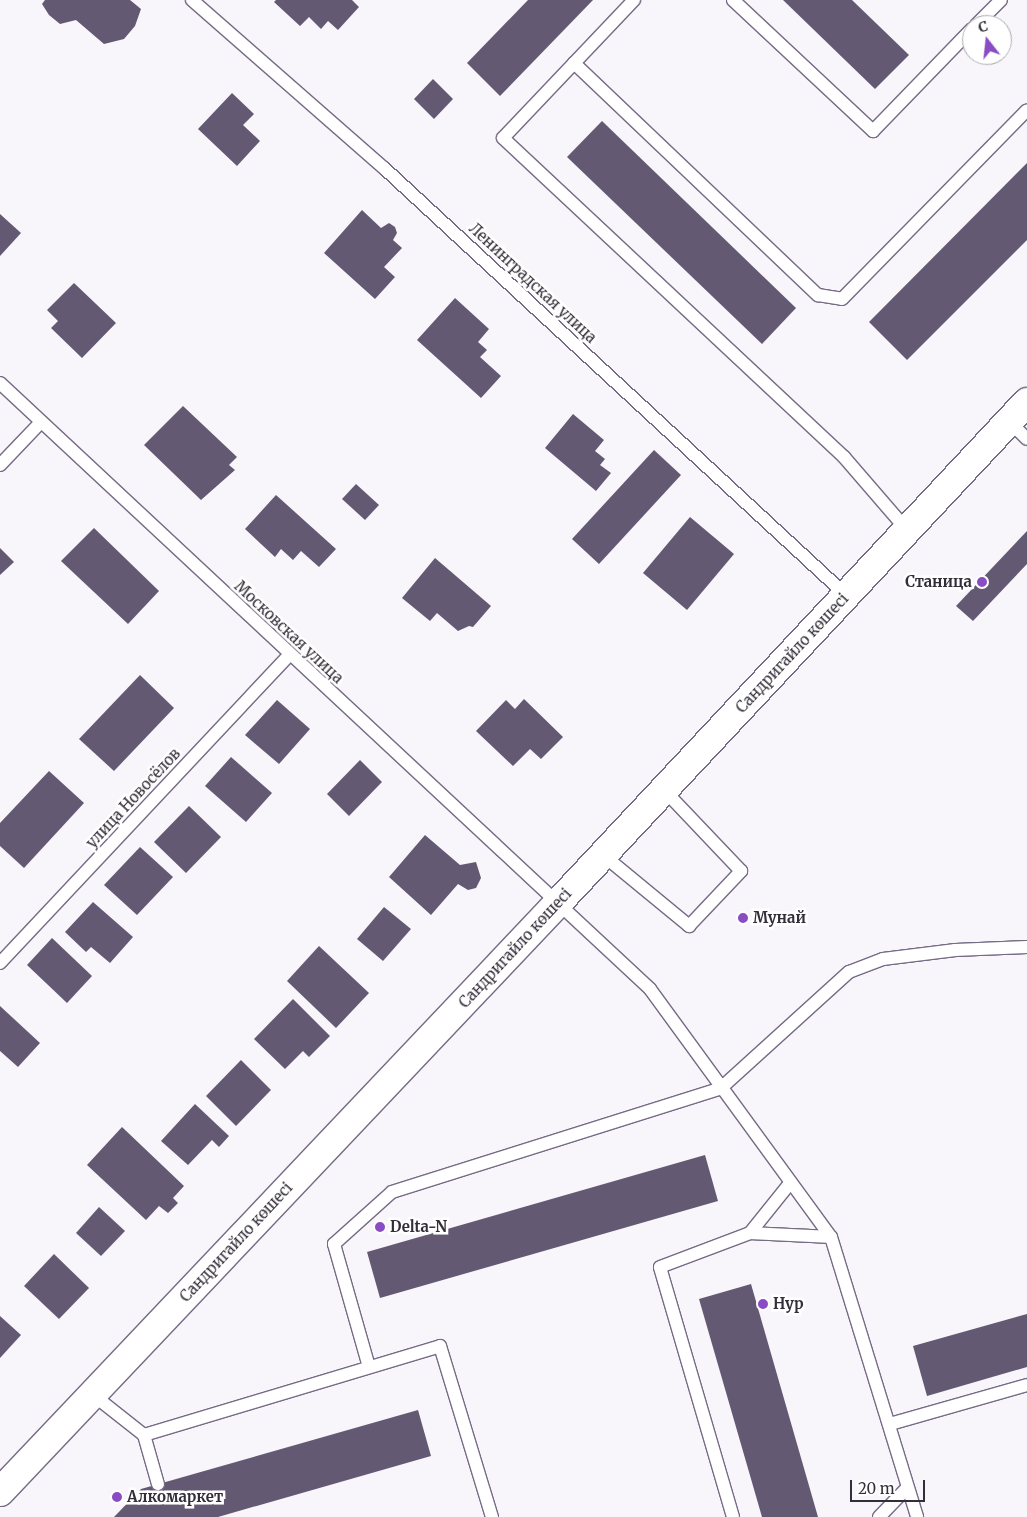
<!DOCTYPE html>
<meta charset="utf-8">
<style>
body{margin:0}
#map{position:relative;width:1027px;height:1517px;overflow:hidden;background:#f8f5fb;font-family:Merriweather,serif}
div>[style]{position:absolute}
.building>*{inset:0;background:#645972}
.roads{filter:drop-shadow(1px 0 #766b85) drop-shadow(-1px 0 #766b85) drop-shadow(0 1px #766b85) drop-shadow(0 -1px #766b85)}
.lane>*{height:12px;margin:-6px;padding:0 6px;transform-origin:6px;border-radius:6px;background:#fff}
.secondary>*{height:28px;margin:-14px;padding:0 14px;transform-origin:14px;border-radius:14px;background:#fff}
.dots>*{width:14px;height:14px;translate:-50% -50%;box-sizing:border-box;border:2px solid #fff;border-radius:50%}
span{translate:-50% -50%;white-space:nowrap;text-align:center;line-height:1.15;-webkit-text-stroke:5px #fff;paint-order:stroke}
.street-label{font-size:15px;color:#332e39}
.poi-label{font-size:15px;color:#332e39;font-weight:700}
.right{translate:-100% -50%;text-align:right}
.left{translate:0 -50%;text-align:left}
.north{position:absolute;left:962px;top:15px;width:50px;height:50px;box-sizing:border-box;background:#fff;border:1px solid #adabb0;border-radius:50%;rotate:344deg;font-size:14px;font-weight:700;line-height:20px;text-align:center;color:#332e39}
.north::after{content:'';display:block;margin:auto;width:18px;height:22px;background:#894cc3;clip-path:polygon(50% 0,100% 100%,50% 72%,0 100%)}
.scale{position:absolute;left:850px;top:1480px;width:75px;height:22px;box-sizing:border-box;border:2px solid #332e39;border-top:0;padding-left:6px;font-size:15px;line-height:18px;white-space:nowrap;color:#332e39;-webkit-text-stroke:4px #fff;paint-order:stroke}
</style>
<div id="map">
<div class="building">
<div style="clip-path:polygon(45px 0,130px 0,141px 9px,135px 26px,124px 39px,104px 44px,76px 20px,60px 24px,49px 15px,42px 4px)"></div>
<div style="clip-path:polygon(276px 0,352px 0,359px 7px,338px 30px,328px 21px,321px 29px,309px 17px,300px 26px,274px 2px)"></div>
<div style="clip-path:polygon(528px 0,593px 0,500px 96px,467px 63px)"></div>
<div style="clip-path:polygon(783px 0,852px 0,909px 55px,875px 89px)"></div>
<div style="clip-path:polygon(433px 79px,453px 99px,434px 119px,414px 99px)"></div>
<div style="clip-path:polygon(232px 93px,254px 114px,243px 125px,260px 141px,237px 166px,198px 129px)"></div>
<div style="clip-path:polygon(602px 121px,796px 308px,762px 344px,567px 157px)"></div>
<div style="clip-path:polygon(1027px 163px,1027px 240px,907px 360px,869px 322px)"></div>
<div style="clip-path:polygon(362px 210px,381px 228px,389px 223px,395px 227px,397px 233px,393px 240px,402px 248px,384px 267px,395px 277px,375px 299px,324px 253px)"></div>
<div style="clip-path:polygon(0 214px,21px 233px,0 256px)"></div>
<div style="clip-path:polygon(74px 283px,116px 323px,82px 358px,51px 328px,58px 321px,47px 310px)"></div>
<div style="clip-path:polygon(455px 298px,489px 329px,478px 342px,487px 350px,480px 357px,501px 376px,481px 398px,417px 340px)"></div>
<div style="clip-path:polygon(183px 406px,237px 457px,229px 465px,235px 470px,201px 500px,144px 445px)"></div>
<div style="clip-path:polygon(573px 414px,604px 440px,595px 451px,605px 459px,600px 465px,611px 473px,596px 491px,545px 448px)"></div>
<div style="clip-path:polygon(654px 450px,681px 475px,599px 564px,572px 539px)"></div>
<div style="clip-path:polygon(356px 484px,379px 505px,365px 520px,342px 499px)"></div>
<div style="clip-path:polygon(276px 495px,336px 549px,319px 567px,301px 551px,293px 560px,281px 549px,275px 557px,245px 529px)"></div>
<div style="clip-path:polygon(690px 517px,734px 554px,687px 610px,643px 573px)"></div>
<div style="clip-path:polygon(94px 528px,159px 591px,128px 624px,61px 561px)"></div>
<div style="clip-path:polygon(1027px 531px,1027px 564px,973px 621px,956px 606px)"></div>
<div style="clip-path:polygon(0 548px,14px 562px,0 575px)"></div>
<div style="clip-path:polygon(435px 558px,491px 606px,473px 627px,469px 626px,458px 631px,437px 613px,430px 621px,402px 598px)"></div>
<div style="clip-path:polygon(140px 675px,174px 708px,114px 771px,79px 739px)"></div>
<div style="clip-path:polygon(524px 699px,563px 737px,541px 759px,530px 749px,513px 766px,476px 731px,506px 700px,515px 709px)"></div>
<div style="clip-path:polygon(277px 700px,310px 729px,279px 764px,245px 735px)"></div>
<div style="clip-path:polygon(231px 757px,272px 793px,246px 822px,205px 786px)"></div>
<div style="clip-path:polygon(360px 760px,382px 782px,349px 816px,327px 794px)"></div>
<div style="clip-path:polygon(49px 771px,84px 803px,24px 868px,0 846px,0 823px)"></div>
<div style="clip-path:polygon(189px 806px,221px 837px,186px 873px,154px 842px)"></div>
<div style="clip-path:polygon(425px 835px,460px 865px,476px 862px,481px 878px,476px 888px,468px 890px,458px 884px,431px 915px,389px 877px)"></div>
<div style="clip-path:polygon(140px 847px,173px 877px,137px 915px,104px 885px)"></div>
<div style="clip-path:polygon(93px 902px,133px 937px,110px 963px,91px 947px,86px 952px,65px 932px)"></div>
<div style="clip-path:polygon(384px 907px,411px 929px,383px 961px,357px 939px)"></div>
<div style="clip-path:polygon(52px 938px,92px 976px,67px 1003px,27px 965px)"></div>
<div style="clip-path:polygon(319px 946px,369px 993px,336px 1028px,287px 981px)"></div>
<div style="clip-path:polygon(293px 999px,330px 1036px,309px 1057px,303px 1051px,285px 1069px,254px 1039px)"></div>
<div style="clip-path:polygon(0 1006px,40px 1043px,18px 1067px,0 1051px)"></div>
<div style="clip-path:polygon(241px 1060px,271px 1090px,236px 1126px,206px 1096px)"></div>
<div style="clip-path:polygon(195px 1104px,229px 1136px,219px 1147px,212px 1140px,188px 1165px,161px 1141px)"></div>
<div style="clip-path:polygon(122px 1127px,184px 1186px,173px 1198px,178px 1203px,168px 1213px,159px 1206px,146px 1220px,87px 1165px)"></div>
<div style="clip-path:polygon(705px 1155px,718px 1201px,380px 1298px,367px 1252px)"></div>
<div style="clip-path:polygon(99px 1207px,125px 1231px,101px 1256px,76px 1233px)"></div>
<div style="clip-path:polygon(54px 1254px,89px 1288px,59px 1319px,24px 1286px)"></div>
<div style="clip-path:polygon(751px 1284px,818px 1517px,762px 1517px,699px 1299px)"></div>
<div style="clip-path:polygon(1027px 1314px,1027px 1367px,927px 1396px,913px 1346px)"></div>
<div style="clip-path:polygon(0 1316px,21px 1335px,0 1358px)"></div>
<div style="clip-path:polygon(418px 1410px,431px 1456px,218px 1517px,114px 1517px,141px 1489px)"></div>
</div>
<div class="roads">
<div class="lane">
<div style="left:192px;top:0;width:255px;rotate:41.2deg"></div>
<div style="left:384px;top:168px;width:629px;rotate:42.75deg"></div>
<div style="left:634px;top:0;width:190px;rotate:133.5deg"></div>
<div style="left:503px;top:138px;width:467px;rotate:43.1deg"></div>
<div style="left:844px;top:457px;width:96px;rotate:49.2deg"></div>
<div style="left:733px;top:0;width:192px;rotate:43.1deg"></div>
<div style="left:873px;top:131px;width:142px;rotate:-45.9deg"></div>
<div style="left:976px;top:25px;width:35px;rotate:-45deg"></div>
<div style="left:574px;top:63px;width:337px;rotate:43.6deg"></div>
<div style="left:818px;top:295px;width:24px;rotate:9deg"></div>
<div style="left:842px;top:299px;width:264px;rotate:-45.6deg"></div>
<div style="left:0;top:383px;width:889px;rotate:42.99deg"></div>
<div style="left:650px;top:989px;width:307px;rotate:53.9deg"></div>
<div style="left:831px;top:1237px;width:293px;rotate:72.9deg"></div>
<div style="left:1009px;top:421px;width:25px;rotate:45deg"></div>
<div style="left:0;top:465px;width:59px;rotate:-46.4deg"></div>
<div style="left:603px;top:855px;width:112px;rotate:39.5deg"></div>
<div style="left:689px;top:926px;width:76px;rotate:-46.6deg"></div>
<div style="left:741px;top:871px;width:112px;rotate:-133.5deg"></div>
<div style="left:0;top:963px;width:422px;rotate:-46.8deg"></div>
<div style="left:750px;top:1233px;width:65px;rotate:-51.2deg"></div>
<div style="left:369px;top:1367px;width:128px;rotate:-105.9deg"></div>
<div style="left:334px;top:1244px;width:78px;rotate:-41.9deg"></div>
<div style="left:392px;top:1192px;width:345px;rotate:-17.5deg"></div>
<div style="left:721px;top:1088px;width:173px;rotate:-42.2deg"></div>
<div style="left:849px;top:972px;width:36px;rotate:-21deg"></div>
<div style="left:883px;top:959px;width:73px;rotate:-7.1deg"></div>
<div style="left:955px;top:950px;width:72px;rotate:-2.4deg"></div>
<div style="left:92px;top:1394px;width:66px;rotate:38.3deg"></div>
<div style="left:144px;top:1435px;width:51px;rotate:74.1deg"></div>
<div style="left:890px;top:1424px;width:142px;rotate:-15.9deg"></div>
<div style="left:144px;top:1435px;width:309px;rotate:-16.7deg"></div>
<div style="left:440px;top:1346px;width:179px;rotate:73.1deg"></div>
<div style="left:733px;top:1517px;width:260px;rotate:-106.3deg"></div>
<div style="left:660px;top:1267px;width:96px;rotate:-20.7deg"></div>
<div style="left:750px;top:1233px;width:81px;rotate:2.8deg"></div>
<div style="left:879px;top:1517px;width:40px;rotate:-46deg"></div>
</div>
<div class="secondary">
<div style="left:0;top:1492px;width:809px;rotate:-46.55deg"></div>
<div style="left:556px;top:905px;width:689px;rotate:-46.88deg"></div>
</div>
</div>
<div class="dots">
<div style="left:982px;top:582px;background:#894cc3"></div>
<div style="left:743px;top:918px;background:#894cc3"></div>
<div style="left:380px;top:1227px;background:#894cc3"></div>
<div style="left:763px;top:1304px;background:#894cc3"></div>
<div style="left:117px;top:1497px;background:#894cc3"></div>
</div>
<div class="street-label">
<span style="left:533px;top:283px;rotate:43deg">Ленинградская улица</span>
<span style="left:289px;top:632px;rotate:43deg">Московская улица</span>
<span style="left:792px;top:653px;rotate:-47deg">Сандригайло көшесі</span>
<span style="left:133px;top:798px;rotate:-47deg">улица Новосёлов</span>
<span style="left:515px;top:948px;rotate:-47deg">Сандригайло көшесі</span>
<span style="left:236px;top:1242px;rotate:-47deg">Сандригайло көшесі</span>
</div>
<div class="poi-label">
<span class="right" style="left:972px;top:582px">Станица</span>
<span class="left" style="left:753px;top:918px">Мунай</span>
<span class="left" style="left:390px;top:1227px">Delta-N</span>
<span class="left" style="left:773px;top:1304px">Нур</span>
<span class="left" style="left:127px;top:1497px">Алкомаркет</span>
</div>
<div class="north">С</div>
<div class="scale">20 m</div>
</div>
